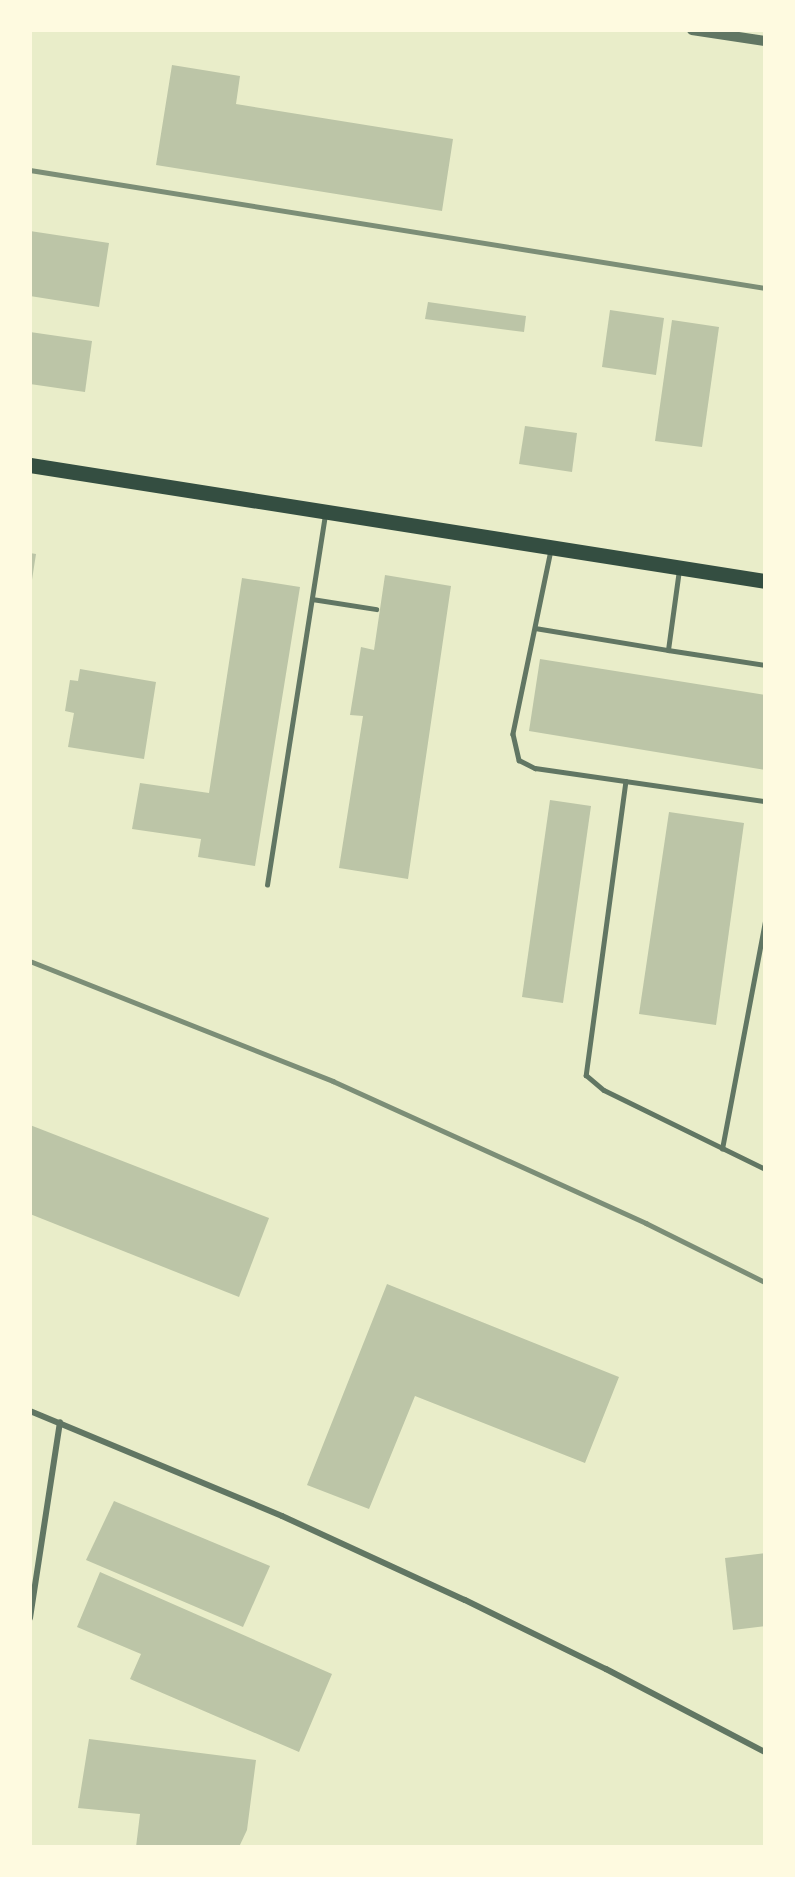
<!DOCTYPE html>
<style>
body{margin:0}
#map{position:relative;width:795px;height:1877px;overflow:hidden;background:#e9edc9;font-family:Karla,sans-serif}
div>[style]{position:absolute}
.building>*{inset:0;background:#bcc5a7}
.service>*{height:4.5px;margin:-2.25px;padding:0 2.25px;transform-origin:2.25px;border-radius:2.25px;background:#617663}
.minor>*{height:6px;margin:-3px;padding:0 3px;transform-origin:3px;border-radius:3px;background:#617663}
.tertiary>*{height:10px;margin:-5px;padding:0 5px;transform-origin:5px;border-radius:5px;background:#617663}
.primary>*{height:15px;margin:-7.5px;padding:0 7.5px;transform-origin:7.5px;border-radius:7.5px;background:#344e41}
.rail>*{height:4.5px;margin:-2.25px;padding:0 2.25px;transform-origin:2.25px;border-radius:2.25px;background:#7c8e77}
span{translate:-50% -50%;white-space:nowrap;text-align:center;line-height:1.15;-webkit-text-stroke:6px #fefae0;paint-order:stroke}
.frame{position:absolute;inset:0;border:32px solid #fefae0;pointer-events:none}
</style>
<div id="map">
<div class="building">
<div style="clip-path:polygon(172px 65px,240px 76px,236px 104px,453px 139px,442px 211px,156px 165px)"></div>
<div style="clip-path:polygon(30px 231px,109px 243px,99px 307px,30px 296px)"></div>
<div style="clip-path:polygon(428px 302px,526px 316px,524px 332px,425px 319px)"></div>
<div style="clip-path:polygon(610px 310px,664px 318px,656px 375px,602px 367px)"></div>
<div style="clip-path:polygon(672px 320px,719px 327px,702px 447px,655px 441px)"></div>
<div style="clip-path:polygon(30px 332px,92px 341px,85px 392px,30px 384px)"></div>
<div style="clip-path:polygon(525px 426px,577px 433px,572px 472px,519px 464px)"></div>
<div style="clip-path:polygon(30px 553px,36px 554px,31px 586px,30px 586px)"></div>
<div style="clip-path:polygon(385px 575px,451px 586px,408px 879px,339px 868px,363px 716px,350px 715px,361px 647px,374px 650px)"></div>
<div style="clip-path:polygon(242px 578px,300px 587px,255px 866px,198px 857px,201px 839px,132px 829px,140px 783px,209px 793px)"></div>
<div style="clip-path:polygon(540px 659px,765px 695px,765px 770px,529px 731px)"></div>
<div style="clip-path:polygon(80px 669px,156px 682px,144px 759px,68px 747px,74px 713px,65px 711px,70px 680px,78px 681px)"></div>
<div style="clip-path:polygon(550px 800px,591px 806px,563px 1003px,522px 997px)"></div>
<div style="clip-path:polygon(669px 812px,744px 823px,716px 1025px,639px 1014px)"></div>
<div style="clip-path:polygon(30px 1125px,269px 1218px,239px 1297px,30px 1214px)"></div>
<div style="clip-path:polygon(387px 1284px,619px 1377px,585px 1463px,415px 1396px,369px 1509px,307px 1485px)"></div>
<div style="clip-path:polygon(114px 1501px,270px 1566px,243px 1627px,86px 1560px)"></div>
<div style="clip-path:polygon(765px 1553px,765px 1626px,733px 1630px,725px 1558px)"></div>
<div style="clip-path:polygon(100px 1572px,332px 1674px,299px 1752px,130px 1679px,141px 1654px,77px 1627px)"></div>
<div style="clip-path:polygon(89px 1739px,256px 1760px,247px 1830px,239px 1847px,136px 1847px,140px 1814px,78px 1808px)"></div>
</div>
<div class="service">
<div style="left:551px;top:550px;width:188px;rotate:101.7deg"></div>
<div style="left:513px;top:734px;width:27px;rotate:77deg"></div>
<div style="left:519px;top:760px;width:18px;rotate:27deg"></div>
<div style="left:535px;top:768px;width:232px;rotate:8.2deg"></div>
<div style="left:312px;top:599px;width:65px;rotate:8.9deg"></div>
<div style="left:535px;top:628px;width:135px;rotate:9.4deg"></div>
<div style="left:668px;top:650px;width:81px;rotate:-82.2deg"></div>
<div style="left:668px;top:650px;width:98px;rotate:8.8deg"></div>
<div style="left:626px;top:781px;width:297px;rotate:97.7deg"></div>
<div style="left:586px;top:1075px;width:23px;rotate:40deg"></div>
<div style="left:604px;top:1090px;width:179px;rotate:26.1deg"></div>
<div style="left:267px;top:885px;width:375px;rotate:-81.1deg"></div>
<div style="left:722px;top:1149px;width:232px;rotate:-79.3deg"></div>
</div>
<div class="minor">
<div style="left:30px;top:1411px;width:273px;rotate:22.6deg"></div>
<div style="left:282px;top:1516px;width:201px;rotate:24.7deg"></div>
<div style="left:465px;top:1600px;width:157px;rotate:26.1deg"></div>
<div style="left:606px;top:1669px;width:179px;rotate:27.6deg"></div>
<div style="left:30px;top:1618px;width:198px;rotate:-81.3deg"></div>
</div>
<div class="tertiary">
<div style="left:692px;top:30px;width:74px;rotate:8.6deg"></div>
</div>
<div class="primary">
<div style="left:30px;top:465px;width:744px;rotate:8.97deg"></div>
</div>
<div class="rail">
<div style="left:30px;top:170px;width:744px;rotate:9.12deg"></div>
<div style="left:30px;top:961px;width:326px;rotate:21.6deg"></div>
<div style="left:333px;top:1081px;width:344px;rotate:24.4deg"></div>
<div style="left:646px;top:1223px;width:133px;rotate:26.4deg"></div>
</div>
<div class="frame"></div>
</div>
